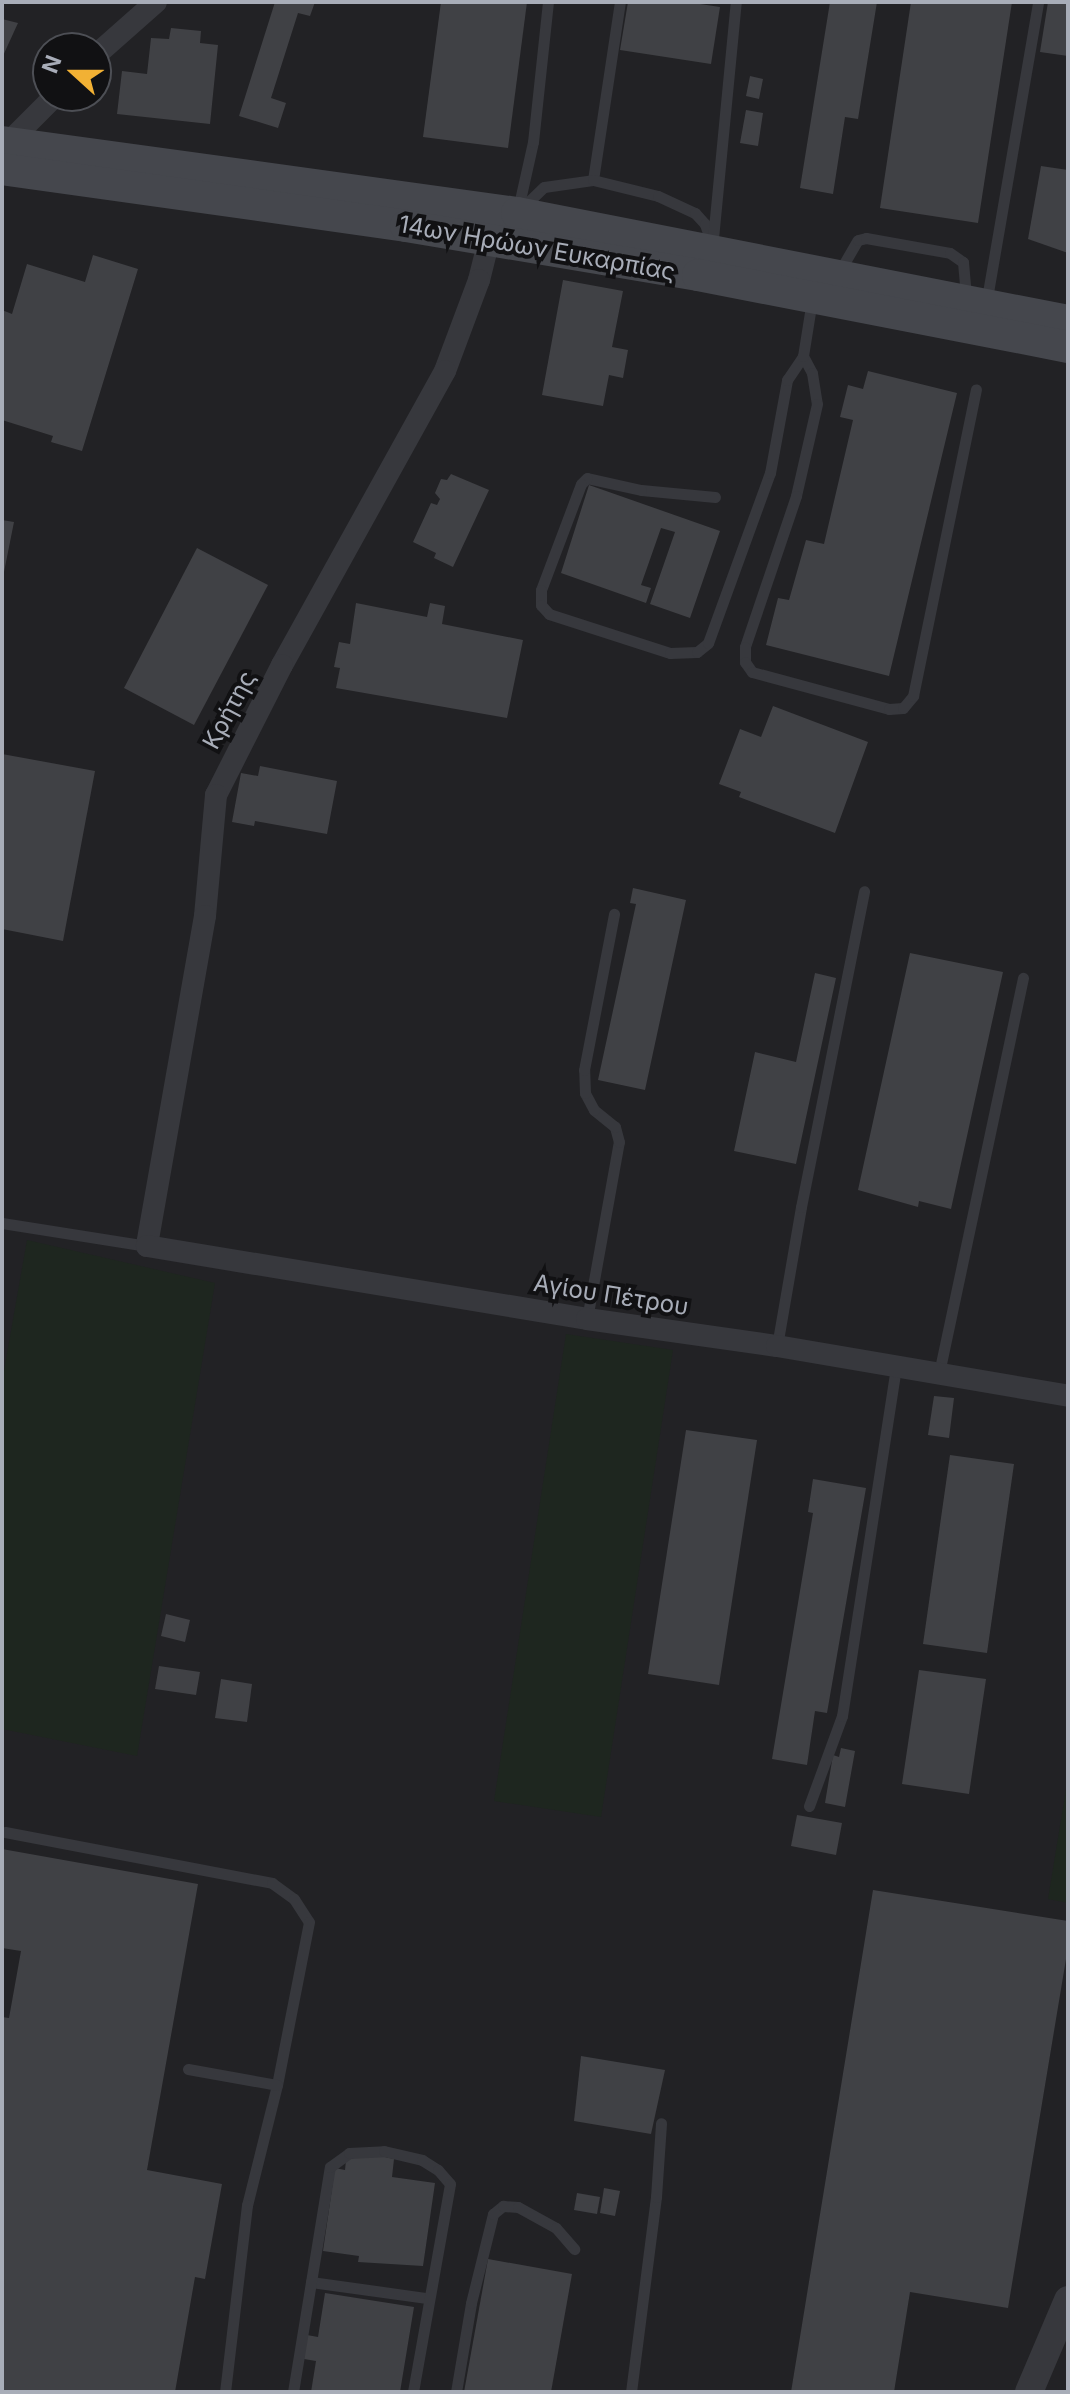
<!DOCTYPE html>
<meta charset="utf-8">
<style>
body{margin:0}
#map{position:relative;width:1070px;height:2394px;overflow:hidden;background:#161618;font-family:Inter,sans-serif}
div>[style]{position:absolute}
.built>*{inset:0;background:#222225}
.green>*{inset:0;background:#1e261f}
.building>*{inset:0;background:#404145}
.service>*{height:11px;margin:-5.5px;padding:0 5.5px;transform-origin:5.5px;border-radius:5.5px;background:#37383d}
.minor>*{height:22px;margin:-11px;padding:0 11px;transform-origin:11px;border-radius:11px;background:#37383d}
.tertiary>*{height:28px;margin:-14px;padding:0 14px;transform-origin:14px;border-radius:14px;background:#37383d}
.secondary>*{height:32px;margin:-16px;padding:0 16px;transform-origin:16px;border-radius:16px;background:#45474d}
span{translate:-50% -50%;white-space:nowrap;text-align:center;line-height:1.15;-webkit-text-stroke:8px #111113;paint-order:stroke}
.street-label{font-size:24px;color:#a8adb8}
.frame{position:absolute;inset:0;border:4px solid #a8adb8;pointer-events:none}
.north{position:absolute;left:32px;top:32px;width:80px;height:80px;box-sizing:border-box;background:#111113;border:2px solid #4d4f55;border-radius:50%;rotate:291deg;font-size:22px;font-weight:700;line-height:32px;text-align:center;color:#a8adb8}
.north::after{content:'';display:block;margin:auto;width:28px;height:36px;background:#f2b134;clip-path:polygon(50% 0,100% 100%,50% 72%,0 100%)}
</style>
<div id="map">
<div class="built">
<div style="clip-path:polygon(evenodd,2px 2px,1068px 2px,1068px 2392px,2px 2392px,2px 2px,48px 48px,96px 48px,96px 96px,48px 96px,48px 48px)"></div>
</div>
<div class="green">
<div style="clip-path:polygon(27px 1240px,215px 1283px,137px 1756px,2px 1729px,2px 1382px)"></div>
<div style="clip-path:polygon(566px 1334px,673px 1350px,601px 1817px,494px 1801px)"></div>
<div style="clip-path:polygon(1068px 1777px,1068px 1903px,1048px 1899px)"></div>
</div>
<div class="building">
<div style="clip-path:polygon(275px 2px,315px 2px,310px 16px,298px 13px,271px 98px,286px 103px,278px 128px,239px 116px)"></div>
<div style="clip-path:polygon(441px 2px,527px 2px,508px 148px,423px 137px)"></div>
<div style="clip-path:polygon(628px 2px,687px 2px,720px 7px,711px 64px,620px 50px)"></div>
<div style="clip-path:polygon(830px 2px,877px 2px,858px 119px,845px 117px,833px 194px,800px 188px)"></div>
<div style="clip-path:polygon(911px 2px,1012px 2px,978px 223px,880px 208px)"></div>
<div style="clip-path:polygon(1048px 2px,1068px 2px,1068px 56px,1040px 52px)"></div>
<div style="clip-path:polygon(2px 19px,18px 23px,2px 58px)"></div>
<div style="clip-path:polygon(171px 28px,201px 31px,200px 43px,218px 45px,210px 124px,117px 114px,122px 71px,147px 74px,151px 38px,169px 39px)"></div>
<div style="clip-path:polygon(750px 76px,763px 79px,759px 99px,746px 96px)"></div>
<div style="clip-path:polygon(746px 110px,763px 113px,758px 146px,740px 143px)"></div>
<div style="clip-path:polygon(1041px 166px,1068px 170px,1068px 253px,1028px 239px)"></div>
<div style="clip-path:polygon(93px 255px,138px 269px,82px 451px,51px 442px,53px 436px,2px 420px,2px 310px,12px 314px,27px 264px,85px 282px)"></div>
<div style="clip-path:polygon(563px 280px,623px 291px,612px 347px,628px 350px,623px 378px,609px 375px,603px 406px,542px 395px)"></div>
<div style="clip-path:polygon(868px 371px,957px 393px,889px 676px,766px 645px,778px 598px,789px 600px,806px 540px,824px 544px,853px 420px,840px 417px,848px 385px,863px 389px)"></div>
<div style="clip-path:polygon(451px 474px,489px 490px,453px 567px,434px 558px,436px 553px,413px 542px,431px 503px,437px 505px,440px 499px,435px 493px,441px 479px,447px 480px)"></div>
<div style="clip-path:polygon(589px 485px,720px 531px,690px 618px,650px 604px,675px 532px,661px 528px,641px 585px,651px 588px,646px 603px,561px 573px)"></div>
<div style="clip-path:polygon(2px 520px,14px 522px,3px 577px,2px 577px)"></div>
<div style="clip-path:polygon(197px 548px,268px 585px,194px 725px,124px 688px)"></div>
<div style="clip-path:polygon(356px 603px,427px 617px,430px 603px,445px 606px,442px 624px,523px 640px,507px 718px,336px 688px,340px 668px,334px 667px,339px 642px,350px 644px)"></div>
<div style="clip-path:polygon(773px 706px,868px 742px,835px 833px,739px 797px,741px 792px,719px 784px,740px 729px,761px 737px)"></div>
<div style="clip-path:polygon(2px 754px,95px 771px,63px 941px,2px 929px)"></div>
<div style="clip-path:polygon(260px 766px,337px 781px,327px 834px,255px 821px,254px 826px,232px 822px,241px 773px,258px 776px)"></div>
<div style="clip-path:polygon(633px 888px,686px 900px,645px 1090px,598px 1080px,636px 904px,630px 903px)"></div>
<div style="clip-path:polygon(910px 953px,1003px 972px,951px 1209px,919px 1201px,918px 1207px,858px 1190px)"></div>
<div style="clip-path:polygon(815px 973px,836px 978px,796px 1164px,734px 1151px,755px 1052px,796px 1062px)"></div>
<div style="clip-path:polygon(934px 1396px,954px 1398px,949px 1438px,928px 1435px)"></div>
<div style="clip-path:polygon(686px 1430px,757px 1440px,719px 1685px,648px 1674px)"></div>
<div style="clip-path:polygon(950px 1455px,1014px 1464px,987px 1653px,923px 1644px)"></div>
<div style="clip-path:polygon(813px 1479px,866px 1488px,827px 1713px,815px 1711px,807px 1765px,772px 1759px,813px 1513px,808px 1512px)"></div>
<div style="clip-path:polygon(166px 1614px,190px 1620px,185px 1642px,161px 1636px)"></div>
<div style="clip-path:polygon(159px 1666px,200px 1672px,196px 1695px,155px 1689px)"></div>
<div style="clip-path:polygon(919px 1670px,986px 1679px,969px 1794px,902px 1784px)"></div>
<div style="clip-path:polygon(221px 1679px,252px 1684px,247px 1722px,215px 1718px)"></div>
<div style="clip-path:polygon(841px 1748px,855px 1751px,845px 1807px,825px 1803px,833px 1755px,839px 1757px)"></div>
<div style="clip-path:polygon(797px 1815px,842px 1823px,836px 1855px,791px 1846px)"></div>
<div style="clip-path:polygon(2px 1849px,198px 1884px,147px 2170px,222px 2184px,205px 2279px,195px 2277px,175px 2392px,2px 2392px,2px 2017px,9px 2018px,21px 1951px,2px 1948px)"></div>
<div style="clip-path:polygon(873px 1890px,1068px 1921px,1068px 1947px,1008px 2308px,910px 2292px,894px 2392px,791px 2392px)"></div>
<div style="clip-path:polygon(581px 2056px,665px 2070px,651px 2134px,574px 2121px)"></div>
<div style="clip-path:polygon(371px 2154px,394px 2159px,392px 2177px,435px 2183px,423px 2266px,358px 2262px,359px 2256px,323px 2251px,335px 2168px,345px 2170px,346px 2160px)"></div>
<div style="clip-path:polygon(604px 2188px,620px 2191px,615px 2216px,600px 2213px)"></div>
<div style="clip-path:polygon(577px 2193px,600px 2197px,597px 2214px,574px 2210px)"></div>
<div style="clip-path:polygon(488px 2259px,572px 2274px,551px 2392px,464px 2392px)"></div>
<div style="clip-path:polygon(325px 2293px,414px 2307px,400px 2392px,311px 2392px,316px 2361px,304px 2359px,307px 2335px,318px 2337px)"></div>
</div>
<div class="service">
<div style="left:593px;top:180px;width:180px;rotate:-81.4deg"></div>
<div style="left:518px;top:209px;width:69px;rotate:-77.4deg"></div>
<div style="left:533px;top:142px;width:141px;rotate:-83.9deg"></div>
<div style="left:520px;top:210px;width:33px;rotate:-44deg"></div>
<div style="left:544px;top:187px;width:49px;rotate:-8.1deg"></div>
<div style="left:593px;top:180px;width:67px;rotate:13.8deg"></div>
<div style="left:658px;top:196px;width:41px;rotate:24.7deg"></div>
<div style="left:695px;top:213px;width:15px;rotate:48deg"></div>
<div style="left:705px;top:224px;width:13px;rotate:72deg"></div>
<div style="left:712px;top:249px;width:248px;rotate:-84.5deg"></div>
<div style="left:838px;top:274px;width:39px;rotate:-60deg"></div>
<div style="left:858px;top:240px;width:8px;rotate:-14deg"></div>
<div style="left:866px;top:238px;width:85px;rotate:10.1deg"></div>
<div style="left:950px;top:253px;width:16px;rotate:35deg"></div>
<div style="left:963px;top:262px;width:38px;rotate:85deg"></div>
<div style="left:986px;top:304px;width:306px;rotate:-80.2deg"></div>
<div style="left:803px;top:356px;width:19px;rotate:62deg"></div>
<div style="left:812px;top:373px;width:31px;rotate:81deg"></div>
<div style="left:817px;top:404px;width:94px;rotate:102.9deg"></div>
<div style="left:796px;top:496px;width:159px;rotate:108.7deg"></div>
<div style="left:745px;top:647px;width:15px;rotate:90deg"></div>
<div style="left:745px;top:662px;width:12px;rotate:55deg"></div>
<div style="left:752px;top:672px;width:142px;rotate:15.1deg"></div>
<div style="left:889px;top:709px;width:14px;rotate:-4deg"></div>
<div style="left:903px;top:708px;width:16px;rotate:-50deg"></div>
<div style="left:913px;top:696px;width:313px;rotate:-78.4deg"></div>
<div style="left:715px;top:497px;width:74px;rotate:-174.6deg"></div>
<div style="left:641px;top:490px;width:55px;rotate:-167.5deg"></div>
<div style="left:587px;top:478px;width:8px;rotate:135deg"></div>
<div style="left:581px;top:484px;width:113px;rotate:110.7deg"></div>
<div style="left:541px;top:590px;width:15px;rotate:90deg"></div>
<div style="left:541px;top:605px;width:12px;rotate:48deg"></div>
<div style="left:549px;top:614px;width:127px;rotate:17.9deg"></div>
<div style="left:670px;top:653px;width:27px;rotate:-2deg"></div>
<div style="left:697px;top:652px;width:14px;rotate:-39deg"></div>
<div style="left:708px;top:643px;width:181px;rotate:-70deg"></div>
<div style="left:770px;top:473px;width:95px;rotate:-79.6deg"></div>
<div style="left:787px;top:380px;width:29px;rotate:-56deg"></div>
<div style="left:803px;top:356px;width:57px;rotate:-80.9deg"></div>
<div style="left:2px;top:1223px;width:147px;rotate:9deg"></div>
<div style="left:587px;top:1319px;width:180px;rotate:-79.8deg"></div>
<div style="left:619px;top:1142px;width:16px;rotate:-105deg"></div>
<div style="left:615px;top:1127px;width:27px;rotate:-141deg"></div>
<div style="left:594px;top:1110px;width:19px;rotate:-118deg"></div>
<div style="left:585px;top:1093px;width:23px;rotate:-92deg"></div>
<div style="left:584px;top:1070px;width:159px;rotate:-79.1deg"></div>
<div style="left:777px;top:1346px;width:141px;rotate:-80.2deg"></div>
<div style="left:801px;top:1207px;width:322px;rotate:-78.7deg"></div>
<div style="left:939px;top:1373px;width:404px;rotate:-78deg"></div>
<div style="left:809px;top:1806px;width:96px;rotate:-69.9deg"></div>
<div style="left:842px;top:1716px;width:353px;rotate:-81.2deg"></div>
<div style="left:5px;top:1832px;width:272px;rotate:10.8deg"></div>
<div style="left:272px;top:1883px;width:27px;rotate:36deg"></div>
<div style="left:294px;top:1899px;width:27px;rotate:57deg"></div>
<div style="left:309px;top:1922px;width:166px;rotate:101.1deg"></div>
<div style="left:277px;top:2085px;width:124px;rotate:104deg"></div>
<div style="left:247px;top:2205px;width:188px;rotate:96.7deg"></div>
<div style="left:188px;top:2069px;width:90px;rotate:10.2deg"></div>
<div style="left:311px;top:2282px;width:117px;rotate:7.9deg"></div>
<div style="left:293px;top:2392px;width:228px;rotate:-80.7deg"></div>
<div style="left:330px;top:2167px;width:24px;rotate:-36deg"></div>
<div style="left:349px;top:2153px;width:35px;rotate:-3deg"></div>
<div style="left:384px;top:2151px;width:39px;rotate:13deg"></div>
<div style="left:422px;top:2160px;width:19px;rotate:32deg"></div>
<div style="left:438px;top:2170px;width:18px;rotate:49deg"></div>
<div style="left:450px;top:2184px;width:211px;rotate:100.1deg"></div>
<div style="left:456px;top:2392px;width:90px;rotate:-80.4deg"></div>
<div style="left:471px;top:2303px;width:92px;rotate:-76.1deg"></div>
<div style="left:493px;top:2214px;width:13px;rotate:-39deg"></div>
<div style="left:503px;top:2206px;width:15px;rotate:4deg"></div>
<div style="left:518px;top:2207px;width:43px;rotate:28.9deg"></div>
<div style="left:556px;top:2228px;width:28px;rotate:49deg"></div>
<div style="left:631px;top:2392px;width:197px;rotate:-82.7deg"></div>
<div style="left:656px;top:2197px;width:74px;rotate:-86.1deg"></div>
</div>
<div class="minor">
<div style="left:96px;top:55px;width:80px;rotate:-41.5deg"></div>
<div style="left:8px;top:143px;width:66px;rotate:-45deg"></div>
<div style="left:489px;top:240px;width:41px;rotate:104deg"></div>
<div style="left:479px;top:280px;width:97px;rotate:110.5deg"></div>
<div style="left:445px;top:371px;width:336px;rotate:119deg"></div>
<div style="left:282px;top:665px;width:146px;rotate:116.9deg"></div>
<div style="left:216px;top:795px;width:121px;rotate:95.2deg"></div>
<div style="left:205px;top:916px;width:335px;rotate:100deg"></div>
<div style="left:147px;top:1246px;width:446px;rotate:9.4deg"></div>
<div style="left:587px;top:1319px;width:192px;rotate:8.1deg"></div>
<div style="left:777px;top:1346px;width:295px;rotate:9.7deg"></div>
</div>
<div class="tertiary">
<div style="left:1029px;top:2392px;width:100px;rotate:-67deg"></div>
</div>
<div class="secondary">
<div style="left:2px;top:142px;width:520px;rotate:7.85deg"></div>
<div style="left:517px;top:213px;width:561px;rotate:11.09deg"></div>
<div style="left:2px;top:169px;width:408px;rotate:8deg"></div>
<div style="left:406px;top:226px;width:296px;rotate:9.5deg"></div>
<div style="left:698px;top:275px;width:377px;rotate:11deg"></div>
</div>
<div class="street-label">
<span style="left:537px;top:248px;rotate:10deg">14ων Ηρώων Ευκαρπίας</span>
<span style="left:229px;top:710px;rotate:-62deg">Κρήτης</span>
<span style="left:611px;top:1295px;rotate:9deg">Αγίου Πέτρου</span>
</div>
<div class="frame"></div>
<div class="north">N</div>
</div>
